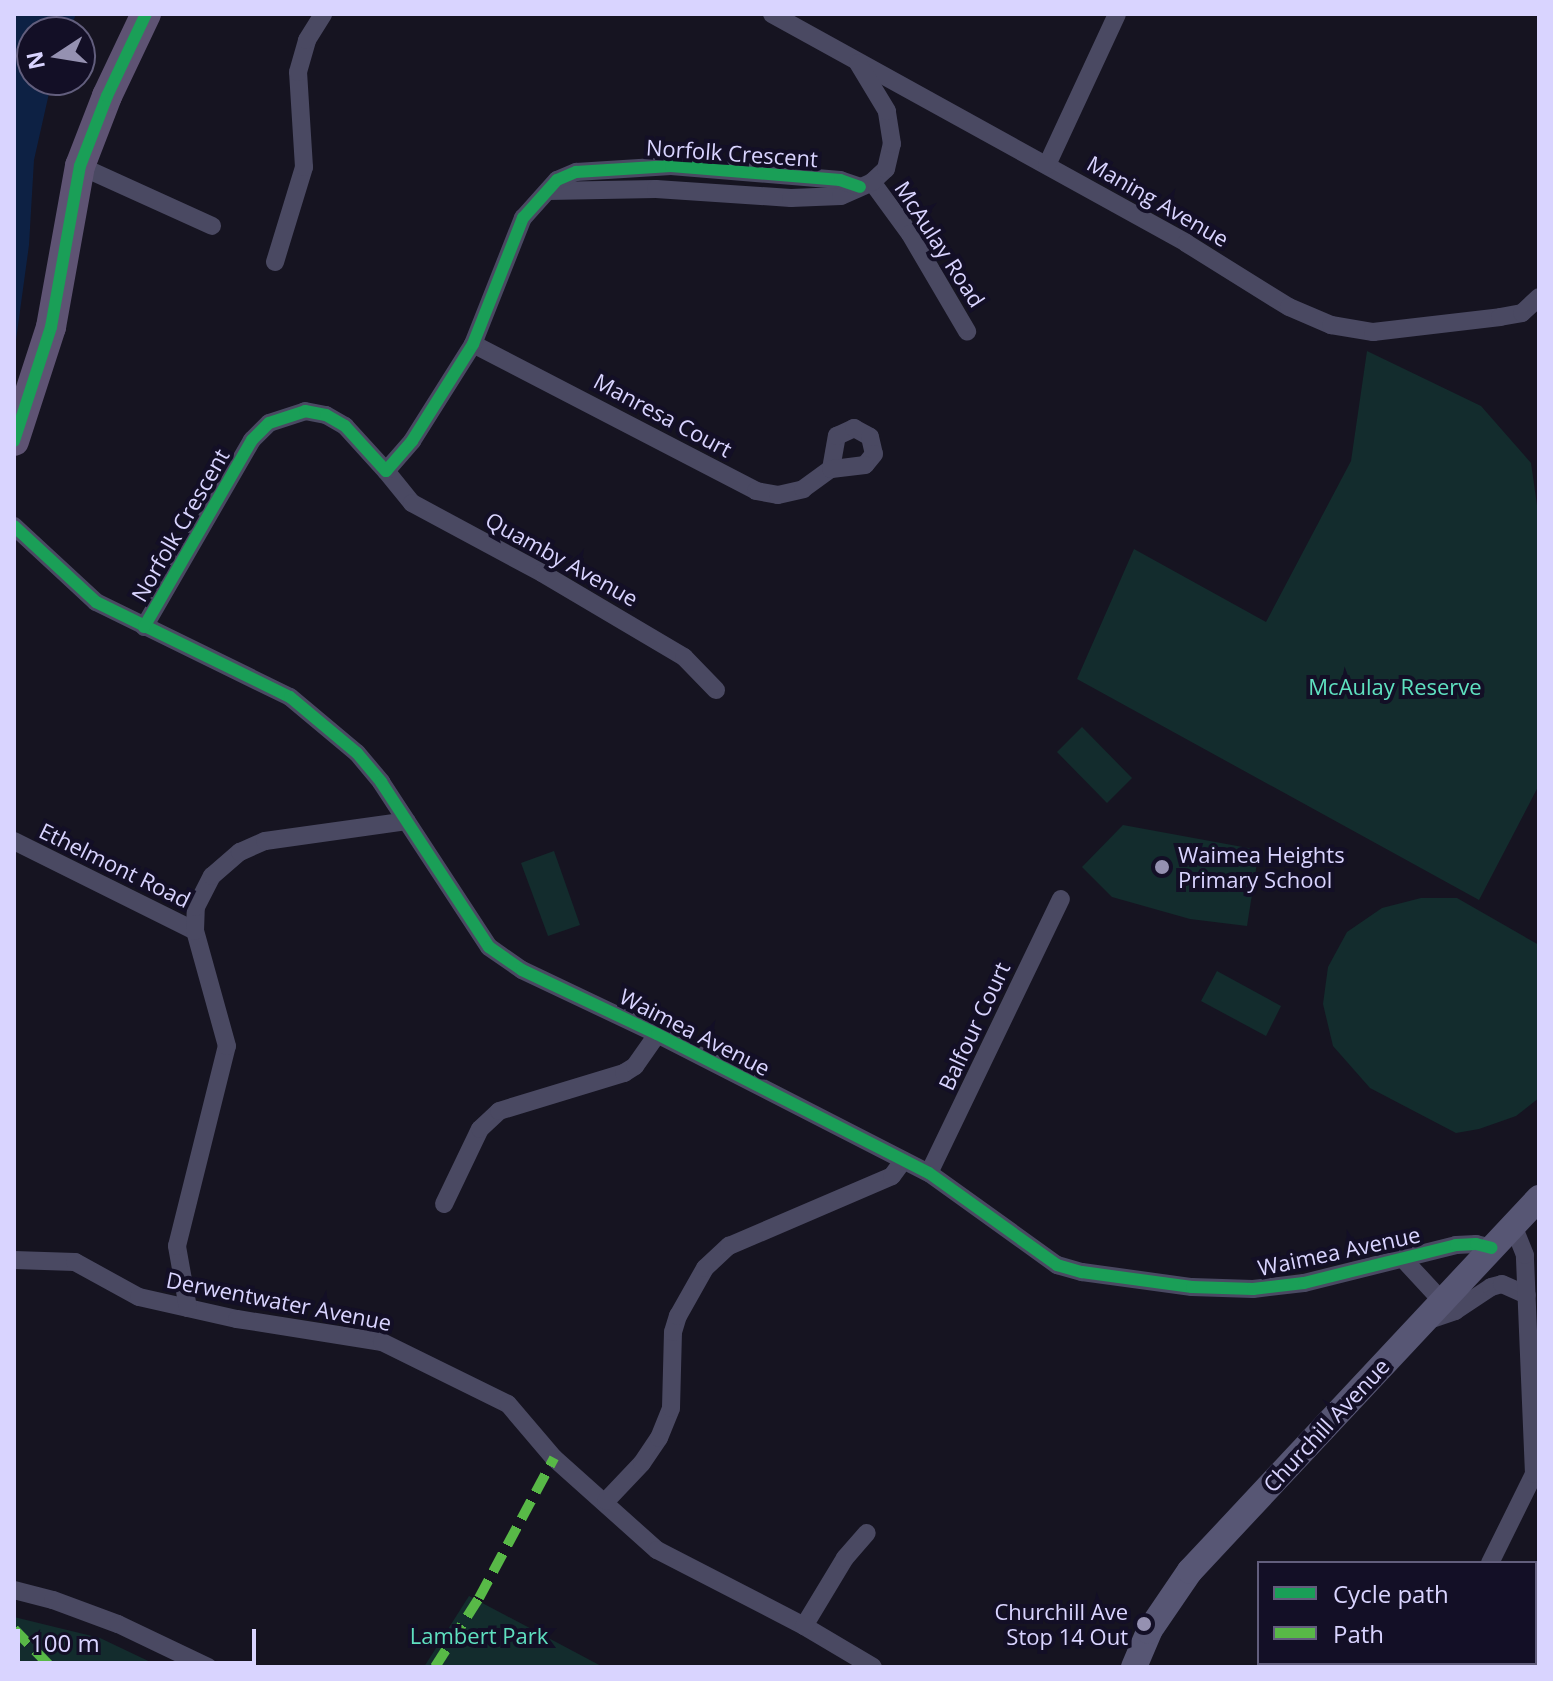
<!DOCTYPE html>
<style>
body{margin:0}
#map{position:relative;width:1553px;height:1681px;overflow:hidden;background:#161421;font-family:"Open Sans",sans-serif}
div>[style]{position:absolute}
.green>*{inset:0;background:#132c2d}
.water>*{inset:0;background:#0d2144}
.street>*{height:18px;margin:-9px;padding:0 9px;transform-origin:9px;border-radius:9px;background:#4a4962}
.secondary>*{height:26px;margin:-13px;padding:0 13px;transform-origin:13px;border-radius:13px;background:#575674}
.primary>*{height:30px;margin:-15px;padding:0 15px;transform-origin:15px;border-radius:15px;background:#5e5373}
.quiet>*{height:10px;margin-top:-5px;transform-origin:0;background:repeating-linear-gradient(90deg,#58b947 0 20px,transparent 0 30px)}
.cycleway>*{height:12px;margin:-6px;padding:0 6px;transform-origin:6px;border-radius:6px;background:#1a9f57}
.dots>*{width:22px;height:22px;translate:-50% -50%;box-sizing:border-box;border:4px solid #130f26;border-radius:50%}
span{translate:-50% -50%;white-space:nowrap;text-align:center;line-height:1.15;-webkit-text-stroke:8px #130f26;paint-order:stroke}
.street-label{font-size:22px;color:#d9d4ff}
.park-label{font-size:22px;color:#5fe0c0}
.poi-label{font-size:22px;color:#d9d4ff}
.left{translate:0 -50%;text-align:left}
.right{translate:-100% -50%;text-align:right}
.frame{position:absolute;inset:0;border:16px solid #d9d4ff;pointer-events:none}
.legend{position:absolute;left:1257px;top:1561px;width:280px;height:104px;box-sizing:border-box;background:#130f26;border:2px solid #625e7d;margin:0;padding:10px 14px;list-style:none;font-size:24px;color:#d9d4ff}
.legend li{display:flex;align-items:center;gap:16px;height:40px}
.legend b{width:40px;border:2px solid #625e7d}
.north{position:absolute;left:16px;top:16px;width:80px;height:80px;box-sizing:border-box;background:#130f26;border:2px solid #625e7d;border-radius:50%;rotate:258deg;font-size:22px;font-weight:700;line-height:32px;text-align:center;color:#d9d4ff}
.north::after{content:'';display:block;margin:auto;width:28px;height:36px;background:#9591b1;clip-path:polygon(50% 0,100% 100%,50% 72%,0 100%)}
.scale{position:absolute;left:16px;top:1629px;width:240px;height:36px;box-sizing:border-box;border:4px solid #d9d4ff;border-top:0;padding-left:10px;font-size:24px;line-height:28px;white-space:nowrap;color:#d9d4ff;-webkit-text-stroke:6px #130f26;paint-order:stroke}
</style>
<div id="map">
<div class="green">
<div style="clip-path:polygon(1367px 351px,1481px 406px,1531px 463px,1539px 519px,1539px 785px,1479px 900px,1077px 679px,1134px 549px,1266px 622px,1351px 461px)"></div>
<div style="clip-path:polygon(1082px 727px,1132px 778px,1107px 803px,1057px 752px)"></div>
<div style="clip-path:polygon(1123px 825px,1259px 850px,1247px 926px,1190px 919px,1112px 897px,1082px 867px)"></div>
<div style="clip-path:polygon(554px 851px,580px 925px,548px 936px,521px 863px)"></div>
<div style="clip-path:polygon(1421px 898px,1457px 898px,1539px 945px,1539px 1098px,1516px 1116px,1479px 1129px,1456px 1133px,1370px 1088px,1333px 1046px,1323px 1004px,1328px 967px,1347px 932px,1382px 908px)"></div>
<div style="clip-path:polygon(1217px 971px,1281px 1006px,1266px 1036px,1201px 1001px)"></div>
<div style="clip-path:polygon(469px 1596px,505px 1615px,603px 1667px,424px 1667px)"></div>
<div style="clip-path:polygon(14px 1617px,100px 1638px,161px 1667px,14px 1667px)"></div>
</div>
<div class="water">
<div style="clip-path:polygon(14px 14px,76px 14px,69px 32px,32px 32px,32px 80px,52px 80px,34px 160px,29px 245px,14px 355px)"></div>
</div>
<div class="street">
<div style="left:772px;top:14px;width:473px;rotate:28.9deg"></div>
<div style="left:1186px;top:243px;width:121px;rotate:31.9deg"></div>
<div style="left:1289px;top:307px;width:46px;rotate:23.2deg"></div>
<div style="left:1331px;top:325px;width:43px;rotate:9.5deg"></div>
<div style="left:1373px;top:332px;width:128px;rotate:-6.7deg"></div>
<div style="left:1500px;top:317px;width:22px;rotate:-10deg"></div>
<div style="left:1522px;top:313px;width:23px;rotate:-43deg"></div>
<div style="left:1047px;top:165px;width:166px;rotate:-65.1deg"></div>
<div style="left:80px;top:166px;width:145px;rotate:24.4deg"></div>
<div style="left:872px;top:182px;width:64px;rotate:53.8deg"></div>
<div style="left:910px;top:234px;width:113px;rotate:59.6deg"></div>
<div style="left:548px;top:191px;width:108px;rotate:-1.1deg"></div>
<div style="left:656px;top:189px;width:135px;rotate:3.8deg"></div>
<div style="left:791px;top:198px;width:50px;rotate:-2.3deg"></div>
<div style="left:841px;top:196px;width:34px;rotate:-24deg"></div>
<div style="left:872px;top:182px;width:19px;rotate:-43deg"></div>
<div style="left:886px;top:169px;width:26px;rotate:-77deg"></div>
<div style="left:892px;top:144px;width:33px;rotate:-99deg"></div>
<div style="left:887px;top:111px;width:56px;rotate:-121.1deg"></div>
<div style="left:275px;top:262px;width:99px;rotate:-73deg"></div>
<div style="left:304px;top:167px;width:95px;rotate:-93.6deg"></div>
<div style="left:298px;top:72px;width:33px;rotate:-74deg"></div>
<div style="left:307px;top:40px;width:31px;rotate:-58deg"></div>
<div style="left:473px;top:344px;width:319px;rotate:27.4deg"></div>
<div style="left:756px;top:491px;width:22px;rotate:10deg"></div>
<div style="left:778px;top:495px;width:26px;rotate:-13deg"></div>
<div style="left:803px;top:489px;width:34px;rotate:-36deg"></div>
<div style="left:831px;top:469px;width:34px;rotate:-80deg"></div>
<div style="left:837px;top:436px;width:19px;rotate:-25deg"></div>
<div style="left:854px;top:428px;width:18px;rotate:29deg"></div>
<div style="left:870px;top:437px;width:17px;rotate:77deg"></div>
<div style="left:874px;top:454px;width:14px;rotate:129deg"></div>
<div style="left:865px;top:465px;width:34px;rotate:173deg"></div>
<div style="left:386px;top:471px;width:41px;rotate:50.9deg"></div>
<div style="left:412px;top:503px;width:148px;rotate:28.3deg"></div>
<div style="left:542px;top:573px;width:165px;rotate:30.6deg"></div>
<div style="left:684px;top:657px;width:46px;rotate:45.9deg"></div>
<div style="left:14px;top:526px;width:112px;rotate:42.8deg"></div>
<div style="left:96px;top:602px;width:216px;rotate:26.1deg"></div>
<div style="left:290px;top:697px;width:87px;rotate:39.9deg"></div>
<div style="left:357px;top:753px;width:38px;rotate:50deg"></div>
<div style="left:381px;top:782px;width:197px;rotate:56.8deg"></div>
<div style="left:489px;top:947px;width:40px;rotate:34.9deg"></div>
<div style="left:522px;top:970px;width:149px;rotate:25.4deg"></div>
<div style="left:657px;top:1034px;width:305px;rotate:27.1deg"></div>
<div style="left:929px;top:1173px;width:158px;rotate:35.7deg"></div>
<div style="left:1057px;top:1265px;width:26px;rotate:16deg"></div>
<div style="left:1082px;top:1272px;width:111px;rotate:7.8deg"></div>
<div style="left:1192px;top:1287px;width:61px;rotate:1.9deg"></div>
<div style="left:1253px;top:1289px;width:51px;rotate:-6.7deg"></div>
<div style="left:1304px;top:1283px;width:157px;rotate:-14deg"></div>
<div style="left:1456px;top:1245px;width:20px;rotate:-3deg"></div>
<div style="left:1476px;top:1244px;width:16px;rotate:14deg"></div>
<div style="left:144px;top:627px;width:216px;rotate:-60deg"></div>
<div style="left:252px;top:440px;width:24px;rotate:-45deg"></div>
<div style="left:269px;top:423px;width:38px;rotate:-18deg"></div>
<div style="left:305px;top:411px;width:21px;rotate:11deg"></div>
<div style="left:326px;top:415px;width:22px;rotate:30deg"></div>
<div style="left:345px;top:426px;width:61px;rotate:47.7deg"></div>
<div style="left:386px;top:471px;width:40px;rotate:-49deg"></div>
<div style="left:412px;top:441px;width:115px;rotate:-57.8deg"></div>
<div style="left:473px;top:344px;width:136px;rotate:-68.4deg"></div>
<div style="left:523px;top:218px;width:51px;rotate:-48.2deg"></div>
<div style="left:557px;top:180px;width:21px;rotate:-23deg"></div>
<div style="left:576px;top:172px;width:95px;rotate:-3.6deg"></div>
<div style="left:671px;top:166px;width:170px;rotate:4.7deg"></div>
<div style="left:840px;top:180px;width:21px;rotate:19deg"></div>
<div style="left:14px;top:841px;width:202px;rotate:26.4deg"></div>
<div style="left:929px;top:1173px;width:304px;rotate:-64.3deg"></div>
<div style="left:444px;top:1204px;width:83px;rotate:-64.4deg"></div>
<div style="left:480px;top:1129px;width:26px;rotate:-43deg"></div>
<div style="left:499px;top:1111px;width:131px;rotate:-16.9deg"></div>
<div style="left:624px;top:1073px;width:13px;rotate:-32deg"></div>
<div style="left:635px;top:1066px;width:39px;rotate:-55deg"></div>
<div style="left:14px;top:1260px;width:61px;rotate:1.9deg"></div>
<div style="left:75px;top:1262px;width:73px;rotate:28.7deg"></div>
<div style="left:139px;top:1297px;width:100px;rotate:12.7deg"></div>
<div style="left:237px;top:1319px;width:147px;rotate:9deg"></div>
<div style="left:382px;top:1342px;width:140px;rotate:26.2deg"></div>
<div style="left:508px;top:1404px;width:71px;rotate:49.6deg"></div>
<div style="left:554px;top:1458px;width:138px;rotate:41.8deg"></div>
<div style="left:657px;top:1550px;width:165px;rotate:27.3deg"></div>
<div style="left:804px;top:1626px;width:80px;rotate:30.7deg"></div>
<div style="left:1404px;top:1260px;width:54px;rotate:47.2deg"></div>
<div style="left:188px;top:1308px;width:63px;rotate:-100.1deg"></div>
<div style="left:177px;top:1246px;width:206px;rotate:-76deg"></div>
<div style="left:227px;top:1046px;width:119px;rotate:-105.5deg"></div>
<div style="left:195px;top:931px;width:24px;rotate:-88deg"></div>
<div style="left:196px;top:907px;width:35px;rotate:-63deg"></div>
<div style="left:212px;top:876px;width:37px;rotate:-41deg"></div>
<div style="left:240px;top:852px;width:27px;rotate:-24deg"></div>
<div style="left:265px;top:841px;width:143px;rotate:-8deg"></div>
<div style="left:1429px;top:1320px;width:28px;rotate:-19deg"></div>
<div style="left:1455px;top:1311px;width:43px;rotate:-33.7deg"></div>
<div style="left:1491px;top:1287px;width:11px;rotate:-15deg"></div>
<div style="left:1502px;top:1284px;width:27px;rotate:24deg"></div>
<div style="left:606px;top:1501px;width:52px;rotate:-46.5deg"></div>
<div style="left:642px;top:1463px;width:30px;rotate:-56deg"></div>
<div style="left:659px;top:1438px;width:32px;rotate:-68deg"></div>
<div style="left:671px;top:1408px;width:76px;rotate:-88.5deg"></div>
<div style="left:673px;top:1332px;width:17px;rotate:-73deg"></div>
<div style="left:678px;top:1316px;width:55px;rotate:-60.6deg"></div>
<div style="left:705px;top:1268px;width:33px;rotate:-43deg"></div>
<div style="left:729px;top:1246px;width:177px;rotate:-23.2deg"></div>
<div style="left:892px;top:1176px;width:19px;rotate:-54deg"></div>
<div style="left:1490px;top:1563px;width:99px;rotate:-63.7deg"></div>
<div style="left:1534px;top:1474px;width:219px;rotate:-92.4deg"></div>
<div style="left:1525px;top:1255px;width:31px;rotate:-112deg"></div>
<div style="left:14px;top:1590px;width:40px;rotate:14.4deg"></div>
<div style="left:53px;top:1600px;width:69px;rotate:20.3deg"></div>
<div style="left:118px;top:1624px;width:100px;rotate:25.5deg"></div>
<div style="left:804px;top:1626px;width:79px;rotate:-58.9deg"></div>
<div style="left:845px;top:1558px;width:33px;rotate:-49deg"></div>
<div style="left:1505px;top:1663px;width:8px;rotate:30deg"></div>
<div style="left:1439px;top:1667px;width:4px;rotate:-63deg"></div>
</div>
<div class="secondary">
<div style="left:1134px;top:1667px;width:39px;rotate:-67deg"></div>
<div style="left:1149px;top:1631px;width:73px;rotate:-55.7deg"></div>
<div style="left:1190px;top:1571px;width:511px;rotate:-46.9deg"></div>
</div>
<div class="primary">
<div style="left:14px;top:441px;width:120px;rotate:-72deg"></div>
<div style="left:51px;top:327px;width:164px;rotate:-79.8deg"></div>
<div style="left:80px;top:166px;width:75px;rotate:-68.9deg"></div>
<div style="left:107px;top:96px;width:91px;rotate:-64.6deg"></div>
</div>
<div class="quiet">
<div style="left:14px;top:1629px;width:53px;rotate:45.8deg"></div>
<div style="left:435px;top:1667px;width:82px;rotate:-57.5deg"></div>
<div style="left:479px;top:1598px;width:159px;rotate:-61.8deg"></div>
</div>
<div class="cycleway">
<div style="left:14px;top:441px;width:120px;rotate:-72deg"></div>
<div style="left:51px;top:327px;width:164px;rotate:-79.8deg"></div>
<div style="left:80px;top:166px;width:75px;rotate:-68.9deg"></div>
<div style="left:107px;top:96px;width:91px;rotate:-64.6deg"></div>
<div style="left:14px;top:526px;width:112px;rotate:42.8deg"></div>
<div style="left:96px;top:602px;width:216px;rotate:26.1deg"></div>
<div style="left:290px;top:697px;width:87px;rotate:39.9deg"></div>
<div style="left:357px;top:753px;width:38px;rotate:50deg"></div>
<div style="left:381px;top:782px;width:197px;rotate:56.8deg"></div>
<div style="left:489px;top:947px;width:40px;rotate:34.9deg"></div>
<div style="left:522px;top:970px;width:149px;rotate:25.4deg"></div>
<div style="left:657px;top:1034px;width:305px;rotate:27.1deg"></div>
<div style="left:929px;top:1173px;width:158px;rotate:35.7deg"></div>
<div style="left:1057px;top:1265px;width:26px;rotate:16deg"></div>
<div style="left:1082px;top:1272px;width:111px;rotate:7.8deg"></div>
<div style="left:1192px;top:1287px;width:61px;rotate:1.9deg"></div>
<div style="left:1253px;top:1289px;width:51px;rotate:-6.7deg"></div>
<div style="left:1304px;top:1283px;width:157px;rotate:-14deg"></div>
<div style="left:1456px;top:1245px;width:20px;rotate:-3deg"></div>
<div style="left:1476px;top:1244px;width:16px;rotate:14deg"></div>
<div style="left:144px;top:627px;width:216px;rotate:-60deg"></div>
<div style="left:252px;top:440px;width:24px;rotate:-45deg"></div>
<div style="left:269px;top:423px;width:38px;rotate:-18deg"></div>
<div style="left:305px;top:411px;width:21px;rotate:11deg"></div>
<div style="left:326px;top:415px;width:22px;rotate:30deg"></div>
<div style="left:345px;top:426px;width:61px;rotate:47.7deg"></div>
<div style="left:386px;top:471px;width:40px;rotate:-49deg"></div>
<div style="left:412px;top:441px;width:115px;rotate:-57.8deg"></div>
<div style="left:473px;top:344px;width:136px;rotate:-68.4deg"></div>
<div style="left:523px;top:218px;width:51px;rotate:-48.2deg"></div>
<div style="left:557px;top:180px;width:21px;rotate:-23deg"></div>
<div style="left:576px;top:172px;width:95px;rotate:-3.6deg"></div>
<div style="left:671px;top:166px;width:170px;rotate:4.7deg"></div>
<div style="left:840px;top:180px;width:21px;rotate:19deg"></div>
</div>
<div class="dots">
<div style="left:1162px;top:867px;background:#9591b1"></div>
<div style="left:1144px;top:1624px;background:#9591b1"></div>
</div>
<div class="street-label">
<span style="left:732px;top:153px;rotate:4deg">Norfolk Crescent</span>
<span style="left:1158px;top:201px;rotate:30deg">Maning Avenue</span>
<span style="left:940px;top:244px;rotate:57deg">McAulay Road</span>
<span style="left:663px;top:415px;rotate:28deg">Manresa Court</span>
<span style="left:180px;top:525px;rotate:-60deg">Norfolk Crescent</span>
<span style="left:562px;top:559px;rotate:29deg">Quamby Avenue</span>
<span style="left:115px;top:865px;rotate:26deg">Ethelmont Road</span>
<span style="left:974px;top:1026px;rotate:-65deg">Balfour Court</span>
<span style="left:695px;top:1032px;rotate:27deg">Waimea Avenue</span>
<span style="left:1339px;top:1251px;rotate:-12deg">Waimea Avenue</span>
<span style="left:279px;top:1301px;rotate:11deg">Derwentwater Avenue</span>
<span style="left:1326px;top:1425px;rotate:-47deg">Churchill Avenue</span>
</div>
<div class="park-label">
<span style="left:1395px;top:687px">McAulay Reserve</span>
<span style="left:479px;top:1636px">Lambert Park</span>
</div>
<div class="poi-label">
<span class="left" style="left:1178px;top:867px">Waimea Heights<br>Primary School</span>
<span class="right" style="left:1128px;top:1624px">Churchill Ave<br>Stop 14 Out</span>
</div>
<div class="frame"></div>
<ul class="legend">
<li><b style="height:10px;background:#1a9f57"></b>Cycle path</li>
<li><b style="height:10px;background:#58b947"></b>Path</li>
</ul>
<div class="north">N</div>
<div class="scale">100 m</div>
</div>
